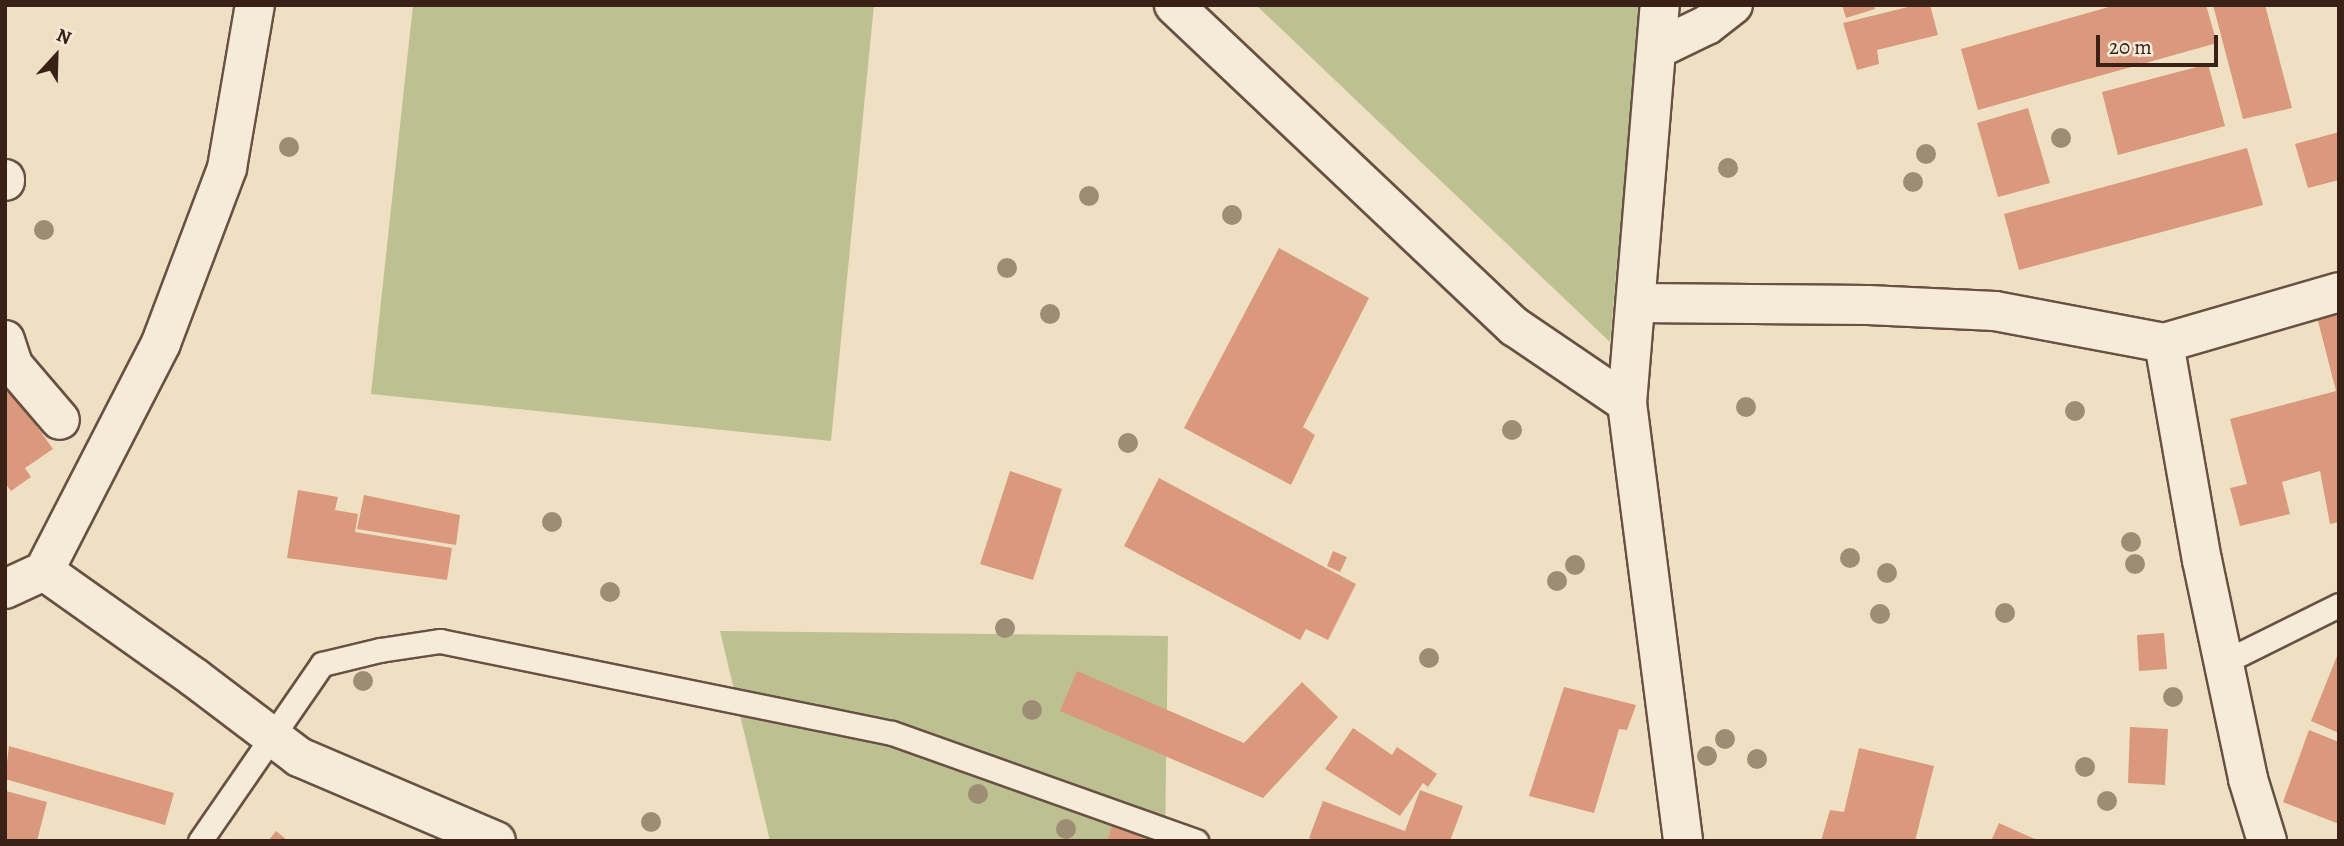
<!DOCTYPE html>
<style>
body{margin:0}
#map{position:relative;width:2344px;height:846px;overflow:hidden;background:#f0e0c3;font-family:Alegreya,serif}
div>[style]{position:absolute}
.green>*{inset:0;background:#bdc191}
.building>*{inset:0;background:#da987c}
.roads{filter:drop-shadow(2px 0 #685143) drop-shadow(-2px 0 #685143) drop-shadow(0 2px #685143) drop-shadow(0 -2px #685143)}
.service>*{height:23px;margin:-11.5px;padding:0 11.5px;transform-origin:11.5px;border-radius:11.5px;background:#f5ebd8}
.minor>*{height:38px;margin:-19px;padding:0 19px;transform-origin:19px;border-radius:19px;background:#f5ebd8}
.tertiary>*{height:38px;margin:-19px;padding:0 19px;transform-origin:19px;border-radius:19px;background:#f5ebd8}
.secondary>*{height:38px;margin:-19px;padding:0 19px;transform-origin:19px;border-radius:19px;background:#f5ebd8}
.trees>*{width:20px;height:20px;margin:-10px;border-radius:50%;background:#9e8d75}
span{translate:-50% -50%;white-space:nowrap;text-align:center;line-height:1.15;-webkit-text-stroke:6px #f5ebd8;paint-order:stroke}
.frame{position:absolute;inset:0;border:7px solid #3a2118;pointer-events:none}
.north{position:absolute;left:21px;top:21px;width:70px;height:70px;-webkit-text-stroke:5px #f5ebd8;paint-order:stroke;rotate:22deg;font-size:19px;font-weight:700;line-height:28px;text-align:center;color:#3a2118}
.north::after{content:'';display:block;margin:auto;width:24px;height:32px;background:#3a2118;clip-path:polygon(50% 0,100% 100%,50% 72%,0 100%)}
.scale{position:absolute;left:2096px;top:35px;width:122px;height:32px;box-sizing:border-box;border:4px solid #3a2118;border-top:0;padding-left:9px;font-size:21px;line-height:24px;white-space:nowrap;color:#3a2118;-webkit-text-stroke:5px #f5ebd8;paint-order:stroke}
</style>
<div id="map">
<div class="green">
<div style="clip-path:polygon(413px 5px,874px 5px,831px 441px,371px 394px)"></div>
<div style="clip-path:polygon(1256px 5px,1640px 5px,1610px 342px)"></div>
<div style="clip-path:polygon(720px 631px,1168px 636px,1165px 841px,770px 841px)"></div>
</div>
<div class="building">
<div style="clip-path:polygon(1842px 5px,1874px 5px,1875px 9px,1846px 18px)"></div>
<div style="clip-path:polygon(1916px 5px,1930px 5px,1938px 35px,1877px 50px,1879px 64px,1857px 70px,1843px 23px)"></div>
<div style="clip-path:polygon(2116px 5px,2206px 5px,2217px 43px,1978px 110px,1961px 49px)"></div>
<div style="clip-path:polygon(2213px 5px,2265px 5px,2292px 108px,2243px 119px)"></div>
<div style="clip-path:polygon(2208px 64px,2225px 126px,2118px 155px,2102px 92px)"></div>
<div style="clip-path:polygon(2028px 108px,2050px 183px,1998px 197px,1977px 123px)"></div>
<div style="clip-path:polygon(2339px 132px,2339px 180px,2308px 188px,2295px 144px)"></div>
<div style="clip-path:polygon(2247px 148px,2263px 205px,2019px 270px,2004px 214px)"></div>
<div style="clip-path:polygon(1279px 248px,1369px 298px,1303px 427px,1315px 435px,1291px 485px,1184px 428px)"></div>
<div style="clip-path:polygon(2339px 312px,2339px 522px,2330px 524px,2320px 471px,2282px 482px,2290px 514px,2240px 526px,2230px 488px,2247px 484px,2230px 419px,2336px 391px,2317px 317px)"></div>
<div style="clip-path:polygon(5px 382px,53px 449px,25px 468px,31px 477px,11px 491px,5px 483px)"></div>
<div style="clip-path:polygon(1010px 471px,1062px 489px,1033px 580px,980px 564px)"></div>
<div style="clip-path:polygon(1159px 478px,1356px 584px,1328px 640px,1306px 629px,1300px 640px,1124px 546px)"></div>
<div style="clip-path:polygon(298px 490px,338px 497px,335px 510px,358px 514px,355px 532px,452px 548px,447px 580px,287px 558px)"></div>
<div style="clip-path:polygon(364px 495px,460px 515px,456px 545px,357px 529px)"></div>
<div style="clip-path:polygon(1333px 551px,1347px 557px,1340px 572px,1327px 566px)"></div>
<div style="clip-path:polygon(2164px 633px,2167px 669px,2139px 671px,2137px 635px)"></div>
<div style="clip-path:polygon(2339px 651px,2339px 733px,2311px 721px)"></div>
<div style="clip-path:polygon(1077px 671px,1244px 743px,1302px 682px,1338px 717px,1263px 798px,1060px 711px)"></div>
<div style="clip-path:polygon(1564px 687px,1636px 705px,1627px 730px,1619px 729px,1594px 813px,1529px 796px)"></div>
<div style="clip-path:polygon(2130px 727px,2168px 729px,2165px 785px,2128px 783px)"></div>
<div style="clip-path:polygon(1353px 728px,1392px 755px,1397px 747px,1437px 774px,1428px 787px,1423px 783px,1400px 816px,1325px 769px)"></div>
<div style="clip-path:polygon(2309px 730px,2339px 742px,2339px 824px,2283px 802px)"></div>
<div style="clip-path:polygon(9px 746px,174px 793px,165px 825px,5px 779px)"></div>
<div style="clip-path:polygon(1859px 748px,1934px 766px,1915px 841px,1821px 841px,1830px 810px,1844px 812px)"></div>
<div style="clip-path:polygon(1420px 790px,1463px 806px,1450px 841px,1317px 841px,1309px 838px,1323px 801px,1405px 831px)"></div>
<div style="clip-path:polygon(6px 791px,47px 802px,37px 841px,5px 841px)"></div>
<div style="clip-path:polygon(1999px 823px,2039px 841px,1991px 841px)"></div>
<div style="clip-path:polygon(1113px 824px,1149px 841px,1107px 841px)"></div>
<div style="clip-path:polygon(276px 831px,288px 841px,268px 841px)"></div>
</div>
<div class="roads">
<div class="service">
<div style="left:2224px;top:662px;width:128px;rotate:-26.4deg"></div>
<div style="left:200px;top:841px;width:215px;rotate:-55.4deg"></div>
<div style="left:322px;top:664px;width:60px;rotate:-13.6deg"></div>
<div style="left:380px;top:650px;width:61px;rotate:-8.5deg"></div>
<div style="left:440px;top:641px;width:461px;rotate:11.5deg"></div>
<div style="left:892px;top:733px;width:323px;rotate:19.6deg"></div>
</div>
<div class="minor">
<div style="left:1174px;top:5px;width:469px;rotate:43.4deg"></div>
<div style="left:1515px;top:327px;width:135px;rotate:34.2deg"></div>
<div style="left:1627px;top:403px;width:399px;rotate:-85.3deg"></div>
<div style="left:1657px;top:49px;width:55px;rotate:-25.6deg"></div>
<div style="left:1707px;top:25px;width:33px;rotate:-38deg"></div>
<div style="left:5px;top:179px;width:2px;rotate:90deg"></div>
<div style="left:1636px;top:303px;width:232px;rotate:0.5deg"></div>
<div style="left:1868px;top:305px;width:127px;rotate:2.7deg"></div>
<div style="left:1995px;top:311px;width:172px;rotate:10.7deg"></div>
<div style="left:2164px;top:343px;width:182px;rotate:-16.2deg"></div>
<div style="left:5px;top:340px;width:26px;rotate:72deg"></div>
<div style="left:13px;top:365px;width:72px;rotate:49.5deg"></div>
<div style="left:2164px;top:343px;width:220px;rotate:80.1deg"></div>
<div style="left:2202px;top:560px;width:224px;rotate:78.1deg"></div>
<div style="left:2248px;top:779px;width:65px;rotate:73deg"></div>
<div style="left:1627px;top:403px;width:442px;rotate:82.7deg"></div>
</div>
<div class="tertiary">
<div style="left:44px;top:571px;width:256px;rotate:-62.8deg"></div>
<div style="left:161px;top:343px;width:187px;rotate:-69.3deg"></div>
<div style="left:227px;top:168px;width:165px;rotate:-80.3deg"></div>
</div>
<div class="secondary">
<div style="left:5px;top:589px;width:43px;rotate:-24.8deg"></div>
<div style="left:44px;top:571px;width:185px;rotate:35.3deg"></div>
<div style="left:195px;top:678px;width:131px;rotate:37.2deg"></div>
<div style="left:299px;top:757px;width:214px;rotate:23.1deg"></div>
</div>
</div>
<div class="trees">
<div style="left:2061px;top:138px"></div>
<div style="left:289px;top:147px"></div>
<div style="left:1926px;top:154px"></div>
<div style="left:1728px;top:168px"></div>
<div style="left:1913px;top:182px"></div>
<div style="left:1089px;top:196px"></div>
<div style="left:1232px;top:215px"></div>
<div style="left:44px;top:230px"></div>
<div style="left:1007px;top:268px"></div>
<div style="left:1050px;top:314px"></div>
<div style="left:1746px;top:407px"></div>
<div style="left:2075px;top:411px"></div>
<div style="left:1512px;top:430px"></div>
<div style="left:1128px;top:443px"></div>
<div style="left:552px;top:522px"></div>
<div style="left:2131px;top:542px"></div>
<div style="left:1850px;top:558px"></div>
<div style="left:2135px;top:564px"></div>
<div style="left:1575px;top:565px"></div>
<div style="left:1887px;top:573px"></div>
<div style="left:1557px;top:581px"></div>
<div style="left:610px;top:592px"></div>
<div style="left:2005px;top:613px"></div>
<div style="left:1880px;top:614px"></div>
<div style="left:1005px;top:628px"></div>
<div style="left:1429px;top:658px"></div>
<div style="left:363px;top:681px"></div>
<div style="left:2173px;top:697px"></div>
<div style="left:1032px;top:710px"></div>
<div style="left:1725px;top:739px"></div>
<div style="left:1707px;top:756px"></div>
<div style="left:1757px;top:759px"></div>
<div style="left:2085px;top:767px"></div>
<div style="left:978px;top:794px"></div>
<div style="left:2107px;top:801px"></div>
<div style="left:651px;top:822px"></div>
<div style="left:1066px;top:829px"></div>
</div>
<div class="frame"></div>
<div class="north">N</div>
<div class="scale">20 m</div>
</div>
